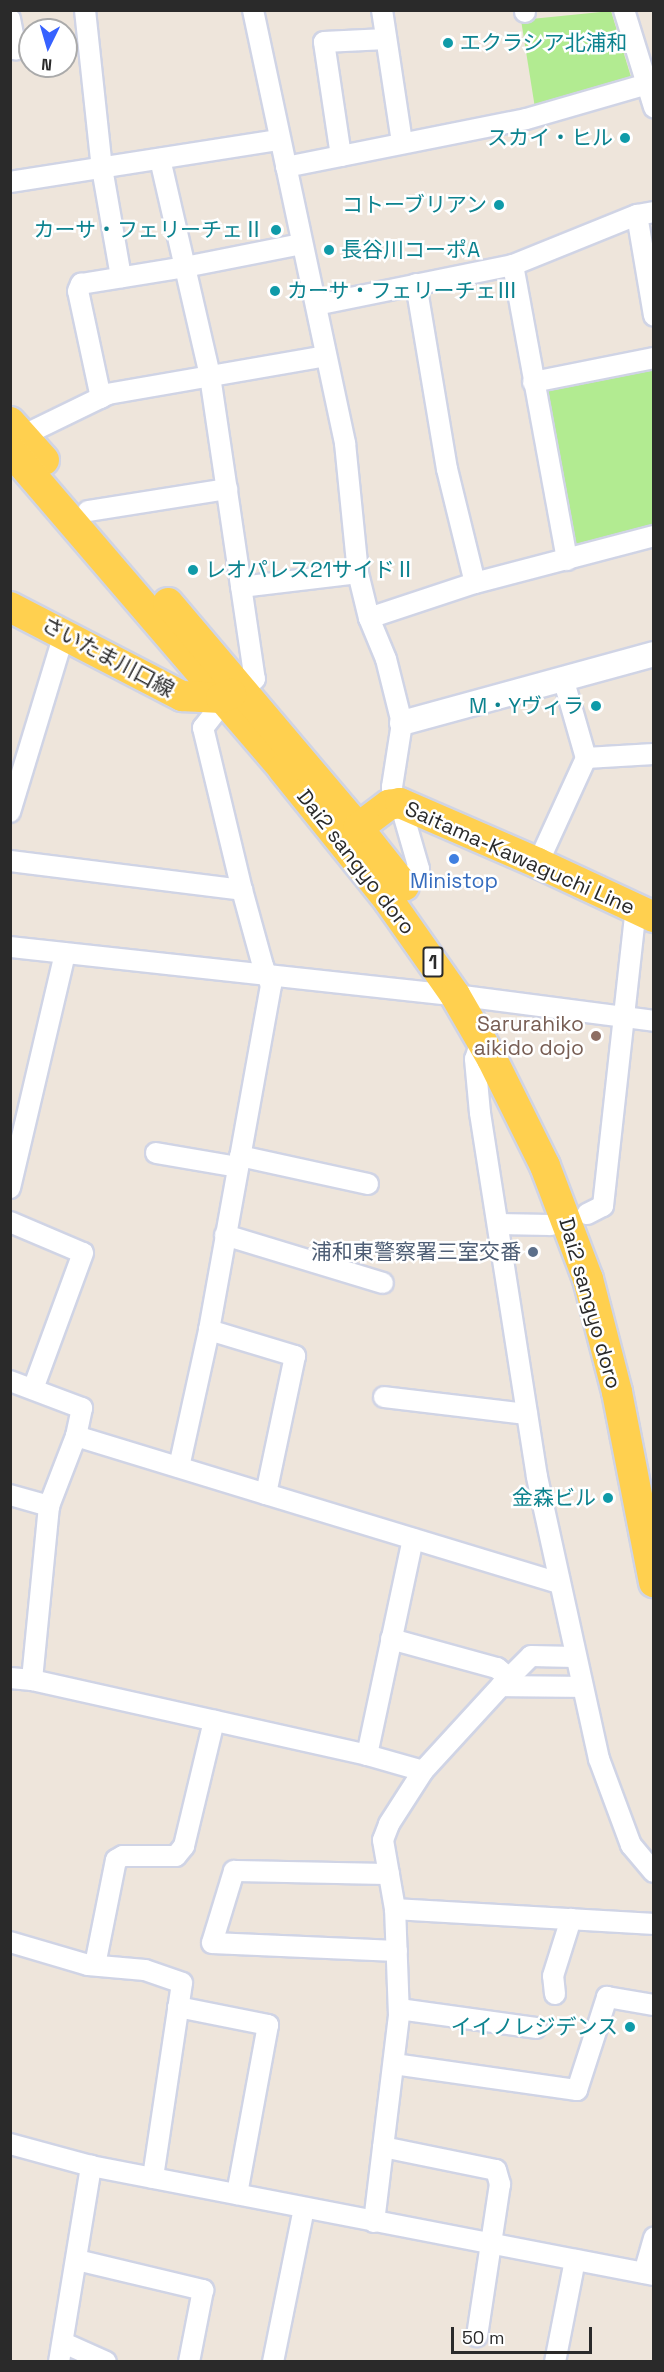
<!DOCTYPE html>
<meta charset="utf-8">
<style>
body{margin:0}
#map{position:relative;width:664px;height:2372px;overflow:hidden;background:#eee5db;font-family:"Space Grotesk","Noto Sans JP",sans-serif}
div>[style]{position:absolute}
.green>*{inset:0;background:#b2eb91}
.roads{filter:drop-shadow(2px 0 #d0d4e5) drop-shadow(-2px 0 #d0d4e5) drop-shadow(0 2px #d0d4e5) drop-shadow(0 -2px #d0d4e5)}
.minor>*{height:20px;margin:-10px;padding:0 10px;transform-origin:10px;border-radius:10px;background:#fff}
.tertiary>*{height:24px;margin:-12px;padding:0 12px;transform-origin:12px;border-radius:12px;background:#fff}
.primary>*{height:30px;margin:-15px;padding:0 15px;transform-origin:15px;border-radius:15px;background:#ffd04f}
.dots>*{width:16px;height:16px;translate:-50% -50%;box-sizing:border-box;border:3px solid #fff;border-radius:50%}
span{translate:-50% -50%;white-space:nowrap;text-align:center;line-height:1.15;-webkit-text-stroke:5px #fff;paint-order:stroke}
.shield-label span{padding:2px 4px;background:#fff;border:2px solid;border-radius:4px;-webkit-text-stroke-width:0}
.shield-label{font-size:20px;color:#2a2a2a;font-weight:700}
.culture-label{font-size:21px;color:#0d838f}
.left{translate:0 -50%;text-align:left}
.right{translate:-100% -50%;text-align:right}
.street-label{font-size:21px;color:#2a2a2a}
.shop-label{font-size:21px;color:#366cbe}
.education-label{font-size:21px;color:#785e54}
.service-label{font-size:21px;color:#4e5e75}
.frame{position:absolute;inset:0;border:12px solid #2a2a2a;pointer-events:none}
.north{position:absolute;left:18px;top:18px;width:60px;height:60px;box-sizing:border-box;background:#fff;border:2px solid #aaa;border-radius:50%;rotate:185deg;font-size:16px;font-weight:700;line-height:24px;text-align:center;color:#2a2a2a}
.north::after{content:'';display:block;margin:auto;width:21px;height:27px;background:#3762ff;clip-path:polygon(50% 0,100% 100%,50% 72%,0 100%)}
.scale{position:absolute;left:451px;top:2327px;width:141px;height:27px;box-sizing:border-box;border:3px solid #2a2a2a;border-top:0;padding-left:8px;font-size:18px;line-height:21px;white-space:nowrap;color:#2a2a2a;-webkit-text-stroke:4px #fff;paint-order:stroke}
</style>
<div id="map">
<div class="green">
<div style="clip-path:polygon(611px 11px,631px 77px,535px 108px,521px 20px)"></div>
<div style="clip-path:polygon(647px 365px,653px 369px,653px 527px,579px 548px,571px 542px,543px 391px,550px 383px)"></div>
</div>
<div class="roads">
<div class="minor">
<div style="left:85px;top:10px;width:159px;rotate:83.9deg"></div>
<div style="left:102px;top:168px;width:111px;rotate:80.1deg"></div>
<div style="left:253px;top:10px;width:443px;rotate:78deg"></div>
<div style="left:345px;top:443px;width:131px;rotate:84.3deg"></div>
<div style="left:358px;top:573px;width:46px;rotate:76.3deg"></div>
<div style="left:369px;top:618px;width:44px;rotate:67.5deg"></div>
<div style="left:386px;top:659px;width:66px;rotate:76deg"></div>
<div style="left:402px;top:723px;width:65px;rotate:98.9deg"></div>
<div style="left:392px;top:787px;width:16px;rotate:83deg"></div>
<div style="left:382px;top:10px;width:134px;rotate:81.4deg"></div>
<div style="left:525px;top:10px;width:2px;rotate:90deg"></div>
<div style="left:624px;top:10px;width:102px;rotate:72.8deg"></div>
<div style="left:10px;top:19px;width:31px;rotate:79deg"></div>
<div style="left:16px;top:49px;width:6px;rotate:180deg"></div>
<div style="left:341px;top:156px;width:115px;rotate:-98.5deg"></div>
<div style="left:324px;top:42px;width:62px;rotate:-2.8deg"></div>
<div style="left:160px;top:159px;width:223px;rotate:77deg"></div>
<div style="left:210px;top:376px;width:306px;rotate:81.6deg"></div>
<div style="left:255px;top:679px;width:16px;rotate:142deg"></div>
<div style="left:286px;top:167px;width:245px;rotate:-11.3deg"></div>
<div style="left:526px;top:119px;width:133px;rotate:-16.1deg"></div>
<div style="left:10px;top:182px;width:272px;rotate:-8.9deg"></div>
<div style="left:637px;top:215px;width:102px;rotate:80.4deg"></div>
<div style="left:513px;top:265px;width:300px;rotate:79.6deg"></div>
<div style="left:416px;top:284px;width:188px;rotate:80.5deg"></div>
<div style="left:447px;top:469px;width:117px;rotate:76.2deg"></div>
<div style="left:316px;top:305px;width:201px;rotate:-11.5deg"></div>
<div style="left:513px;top:265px;width:134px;rotate:-22deg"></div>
<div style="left:637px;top:215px;width:17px;rotate:-10deg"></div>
<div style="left:533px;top:382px;width:123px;rotate:-11.2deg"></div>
<div style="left:101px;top:398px;width:109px;rotate:-102.1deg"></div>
<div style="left:78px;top:291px;width:8px;rotate:-67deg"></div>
<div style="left:81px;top:284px;width:105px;rotate:-9.3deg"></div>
<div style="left:185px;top:267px;width:118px;rotate:-11.2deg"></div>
<div style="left:22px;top:436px;width:96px;rotate:-26deg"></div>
<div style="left:108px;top:394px;width:221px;rotate:-9.9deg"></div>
<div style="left:88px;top:511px;width:141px;rotate:-9deg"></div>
<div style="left:241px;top:587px;width:118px;rotate:-6.8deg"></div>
<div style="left:369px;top:618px;width:112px;rotate:-18.3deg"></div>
<div style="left:475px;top:583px;width:185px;rotate:-14.7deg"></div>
<div style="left:563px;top:678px;width:83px;rotate:74deg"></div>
<div style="left:400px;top:803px;width:69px;rotate:73.9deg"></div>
<div style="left:419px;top:869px;width:22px;rotate:141deg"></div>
<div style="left:10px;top:812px;width:186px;rotate:-73.1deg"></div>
<div style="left:10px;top:861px;width:234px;rotate:7.1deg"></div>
<div style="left:538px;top:863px;width:115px;rotate:-65.4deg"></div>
<div style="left:586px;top:758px;width:68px;rotate:-3.4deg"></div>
<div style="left:10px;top:947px;width:448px;rotate:6.2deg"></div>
<div style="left:455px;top:995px;width:201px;rotate:7.4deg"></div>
<div style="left:481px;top:1041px;width:19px;rotate:108deg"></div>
<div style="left:475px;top:1059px;width:54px;rotate:84.7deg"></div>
<div style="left:480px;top:1113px;width:368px;rotate:81.1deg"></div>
<div style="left:537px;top:1477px;width:289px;rotate:77.6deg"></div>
<div style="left:599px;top:1759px;width:92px;rotate:69.6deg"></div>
<div style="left:631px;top:1845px;width:35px;rotate:50deg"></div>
<div style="left:156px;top:1153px;width:83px;rotate:9.7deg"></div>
<div style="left:240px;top:1156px;width:131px;rotate:12.3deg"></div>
<div style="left:10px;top:1188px;width:241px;rotate:-76.8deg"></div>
<div style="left:587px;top:1214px;width:18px;rotate:-27deg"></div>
<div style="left:603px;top:1206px;width:299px;rotate:-83.7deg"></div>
<div style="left:10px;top:1222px;width:79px;rotate:23deg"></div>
<div style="left:83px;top:1253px;width:145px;rotate:110.2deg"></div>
<div style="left:498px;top:1224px;width:52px;rotate:1.1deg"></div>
<div style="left:550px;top:1225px;width:18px;rotate:-13deg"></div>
<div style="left:225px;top:1235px;width:165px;rotate:16.9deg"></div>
<div style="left:209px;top:1330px;width:90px;rotate:16.8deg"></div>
<div style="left:295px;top:1356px;width:141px;rotate:101.9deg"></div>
<div style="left:266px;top:1494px;width:306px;rotate:16.9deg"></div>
<div style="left:10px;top:1381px;width:77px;rotate:20.6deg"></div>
<div style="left:82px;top:1408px;width:29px;rotate:102deg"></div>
<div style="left:76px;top:1436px;width:75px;rotate:111.1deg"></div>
<div style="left:49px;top:1506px;width:175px;rotate:95.6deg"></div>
<div style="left:384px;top:1397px;width:144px;rotate:6.8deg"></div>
<div style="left:76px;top:1436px;width:199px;rotate:17deg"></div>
<div style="left:179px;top:1467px;width:140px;rotate:-77.6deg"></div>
<div style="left:209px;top:1330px;width:351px;rotate:-79.8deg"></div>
<div style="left:271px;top:985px;width:21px;rotate:-113deg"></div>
<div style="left:263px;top:966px;width:79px;rotate:-105.4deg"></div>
<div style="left:242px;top:890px;width:167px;rotate:-103.5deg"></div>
<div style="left:203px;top:728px;width:34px;rotate:-52deg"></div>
<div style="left:10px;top:1495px;width:41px;rotate:15.8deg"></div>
<div style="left:391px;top:1639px;width:110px;rotate:15.3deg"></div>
<div style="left:497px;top:1668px;width:16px;rotate:40deg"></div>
<div style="left:10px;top:1678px;width:22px;rotate:5deg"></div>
<div style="left:32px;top:1680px;width:343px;rotate:12.6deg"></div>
<div style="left:367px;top:1755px;width:58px;rotate:15.9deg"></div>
<div style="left:501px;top:1686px;width:42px;rotate:-45deg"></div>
<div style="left:531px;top:1656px;width:44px;rotate:1.3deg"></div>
<div style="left:367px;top:1755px;width:221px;rotate:-78deg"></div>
<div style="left:389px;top:1874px;width:155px;rotate:-178.9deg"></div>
<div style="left:234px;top:1871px;width:75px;rotate:107deg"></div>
<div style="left:212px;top:1943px;width:185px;rotate:2.5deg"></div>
<div style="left:395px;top:1909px;width:259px;rotate:3.3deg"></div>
<div style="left:10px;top:1942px;width:81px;rotate:16.4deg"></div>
<div style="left:88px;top:1965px;width:57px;rotate:5deg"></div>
<div style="left:145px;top:1970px;width:39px;rotate:19deg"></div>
<div style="left:182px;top:1983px;width:197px;rotate:98.5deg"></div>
<div style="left:95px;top:1965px;width:107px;rotate:-78.7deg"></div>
<div style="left:116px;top:1860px;width:8px;rotate:-30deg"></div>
<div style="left:123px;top:1856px;width:53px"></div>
<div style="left:176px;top:1856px;width:13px;rotate:-51deg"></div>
<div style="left:184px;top:1846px;width:129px;rotate:-76.5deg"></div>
<div style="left:555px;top:1994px;width:18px;rotate:-96deg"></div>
<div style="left:553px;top:1976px;width:60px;rotate:-72.5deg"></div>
<div style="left:178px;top:2007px;width:92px;rotate:11.3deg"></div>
<div style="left:268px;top:2025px;width:172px;rotate:100.4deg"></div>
<div style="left:399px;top:2009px;width:138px;rotate:7.9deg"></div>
<div style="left:394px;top:2064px;width:185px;rotate:8.1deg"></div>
<div style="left:577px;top:2090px;width:98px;rotate:-72.1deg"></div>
<div style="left:607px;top:1997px;width:48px;rotate:9.7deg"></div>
<div style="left:10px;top:2144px;width:84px;rotate:15.2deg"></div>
<div style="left:91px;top:2166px;width:573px;rotate:10.96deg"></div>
<div style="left:383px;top:2147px;width:115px;rotate:11.5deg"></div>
<div style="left:496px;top:2170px;width:15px;rotate:74deg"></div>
<div style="left:500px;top:2184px;width:154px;rotate:98.6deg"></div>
<div style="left:374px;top:2222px;width:208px;rotate:-83.1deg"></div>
<div style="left:399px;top:2016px;width:107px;rotate:-92.1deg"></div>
<div style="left:395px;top:1909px;width:70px;rotate:-99.9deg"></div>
<div style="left:383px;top:1840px;width:17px;rotate:-69deg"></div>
<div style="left:389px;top:1824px;width:63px;rotate:-57.3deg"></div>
<div style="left:423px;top:1771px;width:115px;rotate:-47.5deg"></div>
<div style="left:501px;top:1686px;width:80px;rotate:0.7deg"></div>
<div style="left:77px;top:2260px;width:130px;rotate:13.4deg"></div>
<div style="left:203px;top:2290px;width:73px;rotate:101deg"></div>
<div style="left:644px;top:2273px;width:37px;rotate:-74deg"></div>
<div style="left:64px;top:2343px;width:46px;rotate:24.3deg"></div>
<div style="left:59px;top:2362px;width:199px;rotate:-80.7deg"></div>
<div style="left:273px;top:2362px;width:157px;rotate:-78.6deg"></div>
<div style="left:555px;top:2362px;width:104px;rotate:-78.9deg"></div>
</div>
<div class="tertiary">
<div style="left:402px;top:723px;width:261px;rotate:-15.3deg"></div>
</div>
<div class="primary">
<div style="left:10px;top:422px;width:51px;rotate:48.2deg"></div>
<div style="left:10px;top:450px;width:420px;rotate:49.4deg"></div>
<div style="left:283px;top:769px;width:169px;rotate:51.2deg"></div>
<div style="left:389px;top:901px;width:115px;rotate:54.9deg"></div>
<div style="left:455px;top:995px;width:74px;rotate:60deg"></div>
<div style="left:492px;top:1059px;width:119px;rotate:63.6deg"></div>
<div style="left:545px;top:1166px;width:121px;rotate:69.2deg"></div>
<div style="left:588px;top:1279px;width:117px;rotate:75.6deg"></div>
<div style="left:617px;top:1392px;width:194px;rotate:79deg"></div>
<div style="left:168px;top:603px;width:294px;rotate:49.8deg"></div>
<div style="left:358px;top:828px;width:74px;rotate:51.6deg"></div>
<div style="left:10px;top:607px;width:194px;rotate:27.4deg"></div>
<div style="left:182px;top:696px;width:39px;rotate:3deg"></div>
<div style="left:221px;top:698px;width:11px;rotate:-22deg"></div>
<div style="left:358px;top:828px;width:39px;rotate:-37deg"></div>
<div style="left:389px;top:805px;width:11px;rotate:-10deg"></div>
<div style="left:400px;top:803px;width:150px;rotate:23.5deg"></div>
<div style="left:538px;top:863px;width:128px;rotate:25deg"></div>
</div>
</div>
<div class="dots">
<div style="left:448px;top:43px;background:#0f9aa8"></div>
<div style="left:625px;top:138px;background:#0f9aa8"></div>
<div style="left:499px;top:205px;background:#0f9aa8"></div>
<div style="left:276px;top:230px;background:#0f9aa8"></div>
<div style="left:329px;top:250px;background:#0f9aa8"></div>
<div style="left:275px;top:291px;background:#0f9aa8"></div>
<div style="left:193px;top:570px;background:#0f9aa8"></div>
<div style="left:596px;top:706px;background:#0f9aa8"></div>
<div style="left:454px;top:859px;background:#3f7fe0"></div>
<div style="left:596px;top:1036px;background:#8d6e63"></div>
<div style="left:533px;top:1252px;background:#5c6f8a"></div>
<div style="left:608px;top:1498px;background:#0f9aa8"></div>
<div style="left:630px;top:2027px;background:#0f9aa8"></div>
</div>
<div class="shield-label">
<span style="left:433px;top:962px">1</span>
</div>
<div class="culture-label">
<span class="left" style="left:460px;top:43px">エクラシア北浦和</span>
<span class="right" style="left:613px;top:138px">スカイ・ヒル</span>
<span class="right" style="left:487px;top:205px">コトーブリアン</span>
<span class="right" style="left:264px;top:230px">カーサ・フェリーチェⅡ</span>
<span class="left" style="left:341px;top:250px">長谷川コーポA</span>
<span class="left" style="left:287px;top:291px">カーサ・フェリーチェⅢ</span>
<span class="left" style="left:205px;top:570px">レオパレス21サイドⅡ</span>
<span class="right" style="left:584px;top:706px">M・Yヴィラ</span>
<span class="right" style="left:596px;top:1498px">金森ビル</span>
<span class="right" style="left:618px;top:2027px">イイノレジデンス</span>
</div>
<div class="street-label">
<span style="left:108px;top:657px;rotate:28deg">さいたま川口線</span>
<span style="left:520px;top:858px;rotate:24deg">Saitama-Kawaguchi Line</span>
<span style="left:356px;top:862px;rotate:52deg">Dai2 sangyo doro</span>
<span style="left:590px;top:1303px;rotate:74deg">Dai2 sangyo doro</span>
</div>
<div class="shop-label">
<span style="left:454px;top:881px">Ministop</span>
</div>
<div class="education-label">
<span class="right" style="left:584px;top:1036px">Sarurahiko<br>aikido dojo</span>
</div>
<div class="service-label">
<span class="right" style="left:521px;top:1252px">浦和東警察署三室交番</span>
</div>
<div class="frame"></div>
<div class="north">N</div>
<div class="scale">50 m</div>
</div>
